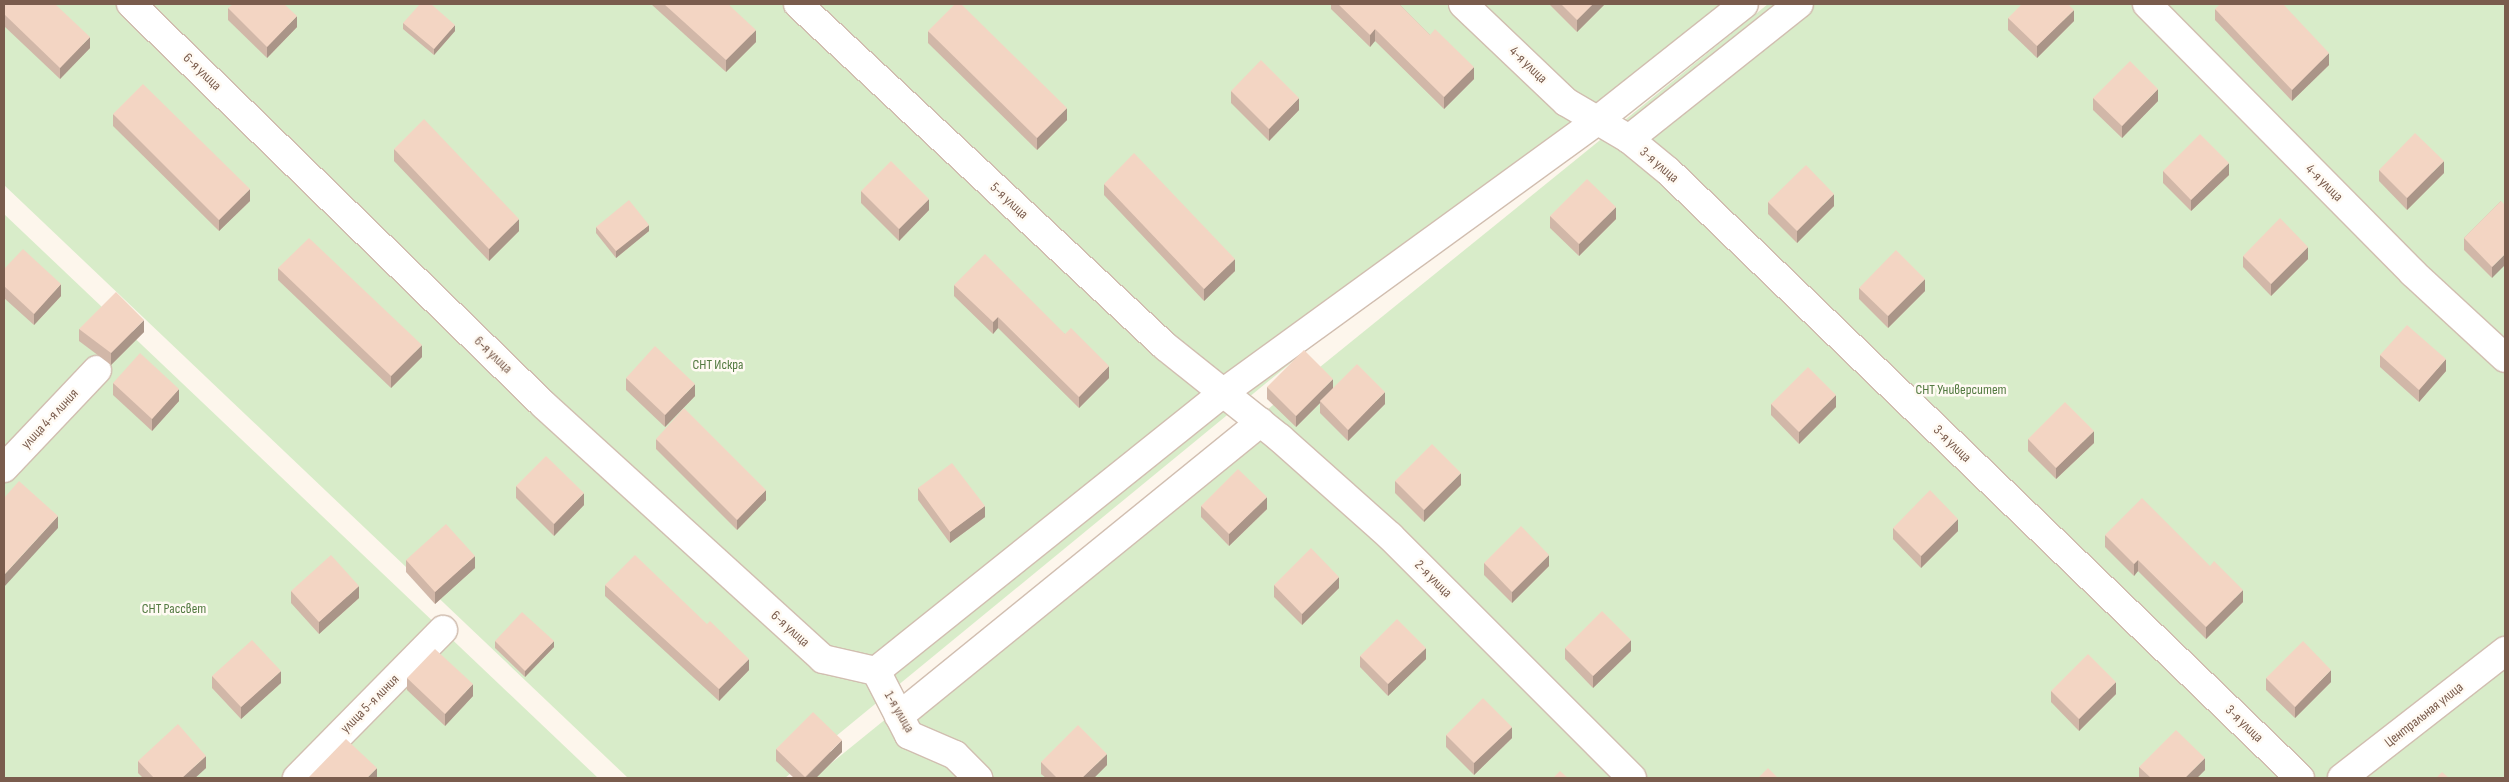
<!DOCTYPE html>
<meta charset="utf-8">
<style>
body{margin:0}
#map{position:relative;width:2509px;height:782px;overflow:hidden;background:#fdf6ec;font-family:"Sofia Sans Condensed",sans-serif}
div>[style]{position:absolute}
.green>*{inset:0;background:#d8ecc9}
.roads{filter:drop-shadow(1px 0 #d1beb0) drop-shadow(-1px 0 #d1beb0) drop-shadow(0 1px #d1beb0) drop-shadow(0 -1px #d1beb0)}
.minor>*{height:28px;margin:-14px;padding:0 14px;transform-origin:14px;border-radius:14px;background:#fff}
.wall>*{inset:0;background:#d1b7a8}
.shaded-wall>*{inset:0;background:#aa9588}
.building>*{inset:0;background:#f3d5c3}
span{translate:-50% -50%;white-space:nowrap;text-align:center;line-height:1.15;-webkit-text-stroke:5px #fffaf3;paint-order:stroke}
.street-label{font-size:14px;color:#7a5c4d}
.park-label{font-size:14px;color:#537a41}
.frame{position:absolute;inset:0;border:5px solid #7a5c4d;pointer-events:none}
</style>
<div id="map">
<div class="green">
<div style="clip-path:polygon(4px 4px,1728px 4px,785px 778px,628px 778px,4px 185px)"></div>
<div style="clip-path:polygon(1768px 4px,2505px 4px,2505px 778px,813px 778px)"></div>
<div style="clip-path:polygon(4px 214px,598px 778px,4px 778px)"></div>
</div>
<div class="roads">
<div class="minor">
<div style="left:131px;top:4px;width:576px;rotate:44.16deg"></div>
<div style="left:544px;top:405px;width:377px;rotate:42.3deg"></div>
<div style="left:823px;top:659px;width:54px;rotate:12.8deg"></div>
<div style="left:798px;top:4px;width:503px;rotate:42.99deg"></div>
<div style="left:1166px;top:347px;width:146px;rotate:38.6deg"></div>
<div style="left:1280px;top:438px;width:147px;rotate:41.7deg"></div>
<div style="left:1390px;top:536px;width:342px;rotate:45deg"></div>
<div style="left:1463px;top:4px;width:142px;rotate:43.6deg"></div>
<div style="left:1566px;top:102px;width:73px;rotate:30.4deg"></div>
<div style="left:1629px;top:139px;width:50px;rotate:39.4deg"></div>
<div style="left:1668px;top:171px;width:876px;rotate:43.84deg"></div>
<div style="left:2147px;top:4px;width:378px;rotate:45.3deg"></div>
<div style="left:2413px;top:273px;width:125px;rotate:42.7deg"></div>
<div style="left:1629px;top:139px;width:217px;rotate:-38.5deg"></div>
<div style="left:4px;top:468px;width:135px;rotate:-46.5deg"></div>
<div style="left:876px;top:671px;width:446px;rotate:-38.7deg"></div>
<div style="left:1224px;top:392px;width:457px;rotate:-36deg"></div>
<div style="left:1594px;top:123px;width:191px;rotate:-38.4deg"></div>
<div style="left:876px;top:671px;width:72px;rotate:62.7deg"></div>
<div style="left:909px;top:735px;width:50px;rotate:23.5deg"></div>
<div style="left:955px;top:755px;width:33px;rotate:45deg"></div>
<div style="left:899px;top:716px;width:466px;rotate:-39.1deg"></div>
<div style="left:297px;top:778px;width:208px;rotate:-45.4deg"></div>
<div style="left:2342px;top:778px;width:207px;rotate:-37.9deg"></div>
</div>
</div>
<div class="wall">
<div style="clip-path:polygon(4px 4px,90px 48px,60px 79px,4px 26px)"></div>
<div style="clip-path:polygon(651px 4px,728px 4px,756px 42px,726px 72px)"></div>
<div style="clip-path:polygon(1331px 4px,1399px 4px,1474px 79px,1444px 109px,1375px 41px,1370px 47px,1331px 9px)"></div>
<div style="clip-path:polygon(1549px 4px,1605px 4px,1577px 32px)"></div>
<div style="clip-path:polygon(228px 8px,297px 27px,267px 58px,228px 20px)"></div>
<div style="clip-path:polygon(2215px 9px,2329px 65px,2292px 101px,2215px 20px)"></div>
<div style="clip-path:polygon(2008px 18px,2074px 21px,2037px 58px,2008px 30px)"></div>
<div style="clip-path:polygon(403px 23px,455px 31px,434px 55px,403px 29px)"></div>
<div style="clip-path:polygon(928px 31px,1067px 120px,1037px 150px,928px 43px)"></div>
<div style="clip-path:polygon(1231px 91px,1299px 110px,1269px 141px,1231px 103px)"></div>
<div style="clip-path:polygon(2093px 98px,2158px 101px,2122px 138px,2093px 110px)"></div>
<div style="clip-path:polygon(113px 114px,250px 201px,219px 231px,113px 126px)"></div>
<div style="clip-path:polygon(394px 149px,519px 231px,489px 261px,394px 161px)"></div>
<div style="clip-path:polygon(2379px 170px,2444px 173px,2407px 210px,2379px 181px)"></div>
<div style="clip-path:polygon(2163px 171px,2229px 175px,2191px 211px,2163px 183px)"></div>
<div style="clip-path:polygon(1104px 184px,1235px 271px,1204px 301px,1104px 195px)"></div>
<div style="clip-path:polygon(861px 191px,929px 210px,899px 241px,861px 203px)"></div>
<div style="clip-path:polygon(2501px 201px,2492px 278px,2464px 250px,2464px 238px)"></div>
<div style="clip-path:polygon(1768px 202px,1834px 206px,1797px 243px,1768px 214px)"></div>
<div style="clip-path:polygon(1550px 216px,1616px 219px,1579px 256px,1550px 228px)"></div>
<div style="clip-path:polygon(596px 227px,649px 231px,616px 258px,596px 233px)"></div>
<div style="clip-path:polygon(2243px 256px,2308px 259px,2271px 296px,2243px 267px)"></div>
<div style="clip-path:polygon(278px 268px,422px 357px,391px 388px,278px 280px)"></div>
<div style="clip-path:polygon(4px 269px,61px 296px,34px 325px,4px 298px)"></div>
<div style="clip-path:polygon(954px 285px,1065px 334px,1109px 378px,1079px 408px,998px 328px,993px 334px,954px 296px)"></div>
<div style="clip-path:polygon(1859px 288px,1925px 291px,1888px 328px,1859px 299px)"></div>
<div style="clip-path:polygon(79px 329px,144px 332px,111px 365px,79px 341px)"></div>
<div style="clip-path:polygon(2380px 355px,2446px 371px,2419px 402px,2380px 367px)"></div>
<div style="clip-path:polygon(626px 378px,695px 396px,665px 427px,626px 390px)"></div>
<div style="clip-path:polygon(113px 383px,179px 401px,152px 431px,113px 395px)"></div>
<div style="clip-path:polygon(1267px 387px,1333px 388px,1385px 404px,1348px 441px,1320px 413px,1320px 403px,1296px 427px,1267px 399px)"></div>
<div style="clip-path:polygon(1771px 404px,1836px 407px,1799px 444px,1771px 415px)"></div>
<div style="clip-path:polygon(656px 439px,766px 500px,737px 530px,656px 449px)"></div>
<div style="clip-path:polygon(2028px 439px,2094px 443px,2056px 479px,2028px 451px)"></div>
<div style="clip-path:polygon(1395px 481px,1461px 485px,1424px 522px,1395px 493px)"></div>
<div style="clip-path:polygon(516px 486px,584px 505px,554px 536px,516px 498px)"></div>
<div style="clip-path:polygon(918px 488px,985px 517px,950px 543px,918px 500px)"></div>
<div style="clip-path:polygon(1201px 506px,1267px 509px,1229px 546px,1201px 517px)"></div>
<div style="clip-path:polygon(1893px 528px,1958px 531px,1921px 568px,1893px 539px)"></div>
<div style="clip-path:polygon(2105px 535px,2243px 602px,2206px 639px,2138px 571px,2134px 576px,2105px 547px)"></div>
<div style="clip-path:polygon(406px 560px,475px 568px,435px 604px,406px 572px)"></div>
<div style="clip-path:polygon(1484px 563px,1549px 566px,1512px 603px,1484px 575px)"></div>
<div style="clip-path:polygon(605px 585px,749px 670px,719px 701px,605px 596px)"></div>
<div style="clip-path:polygon(1274px 585px,1339px 588px,1302px 625px,1274px 597px)"></div>
<div style="clip-path:polygon(291px 591px,359px 598px,319px 634px,291px 603px)"></div>
<div style="clip-path:polygon(495px 641px,554px 647px,525px 677px,495px 648px)"></div>
<div style="clip-path:polygon(1565px 648px,1631px 651px,1593px 688px,1565px 659px)"></div>
<div style="clip-path:polygon(1360px 656px,1426px 659px,1388px 696px,1360px 667px)"></div>
<div style="clip-path:polygon(212px 676px,281px 683px,241px 719px,212px 688px)"></div>
<div style="clip-path:polygon(407px 678px,473px 696px,445px 726px,407px 690px)"></div>
<div style="clip-path:polygon(2266px 678px,2331px 682px,2295px 718px,2266px 690px)"></div>
<div style="clip-path:polygon(2051px 691px,2116px 694px,2079px 731px,2051px 702px)"></div>
<div style="clip-path:polygon(1446px 735px,1512px 738px,1474px 775px,1446px 747px)"></div>
<div style="clip-path:polygon(776px 749px,842px 752px,816px 778px,794px 778px,776px 761px)"></div>
<div style="clip-path:polygon(138px 761px,206px 768px,195px 778px,143px 778px,138px 773px)"></div>
<div style="clip-path:polygon(1041px 762px,1107px 765px,1094px 778px,1046px 778px,1041px 774px)"></div>
<div style="clip-path:polygon(2139px 767px,2205px 770px,2197px 778px,2139px 778px)"></div>
</div>
<div class="shaded-wall">
<div style="clip-path:polygon(1593px 4px,1605px 4px,1577px 32px,1577px 20px)"></div>
<div style="clip-path:polygon(2074px 10px,2074px 21px,2037px 58px,2037px 46px)"></div>
<div style="clip-path:polygon(297px 16px,297px 27px,267px 58px,267px 47px)"></div>
<div style="clip-path:polygon(455px 25px,455px 31px,434px 55px,434px 49px)"></div>
<div style="clip-path:polygon(1375px 29px,1375px 41px,1370px 47px,1370px 35px)"></div>
<div style="clip-path:polygon(756px 30px,756px 42px,726px 72px,726px 60px)"></div>
<div style="clip-path:polygon(90px 37px,90px 48px,60px 79px,60px 68px)"></div>
<div style="clip-path:polygon(2329px 53px,2329px 65px,2292px 101px,2292px 90px)"></div>
<div style="clip-path:polygon(1474px 67px,1474px 79px,1444px 109px,1444px 97px)"></div>
<div style="clip-path:polygon(2158px 89px,2158px 101px,2122px 138px,2122px 126px)"></div>
<div style="clip-path:polygon(1299px 98px,1299px 110px,1269px 141px,1269px 129px)"></div>
<div style="clip-path:polygon(1067px 108px,1067px 120px,1037px 150px,1037px 138px)"></div>
<div style="clip-path:polygon(2444px 161px,2444px 173px,2407px 210px,2407px 198px)"></div>
<div style="clip-path:polygon(2229px 163px,2229px 175px,2191px 211px,2191px 200px)"></div>
<div style="clip-path:polygon(250px 189px,250px 201px,219px 231px,219px 220px)"></div>
<div style="clip-path:polygon(1834px 194px,1834px 206px,1797px 243px,1797px 231px)"></div>
<div style="clip-path:polygon(929px 199px,929px 210px,899px 241px,899px 229px)"></div>
<div style="clip-path:polygon(1616px 207px,1616px 219px,1579px 256px,1579px 244px)"></div>
<div style="clip-path:polygon(519px 219px,519px 231px,489px 261px,489px 249px)"></div>
<div style="clip-path:polygon(649px 225px,649px 231px,616px 258px,616px 251px)"></div>
<div style="clip-path:polygon(2308px 247px,2308px 259px,2271px 296px,2271px 284px)"></div>
<div style="clip-path:polygon(2505px 254px,2505px 265px,2492px 278px,2492px 267px)"></div>
<div style="clip-path:polygon(1235px 259px,1235px 271px,1204px 301px,1204px 289px)"></div>
<div style="clip-path:polygon(1925px 279px,1925px 291px,1888px 328px,1888px 316px)"></div>
<div style="clip-path:polygon(61px 284px,61px 296px,34px 325px,34px 314px)"></div>
<div style="clip-path:polygon(998px 317px,998px 328px,993px 334px,993px 322px)"></div>
<div style="clip-path:polygon(144px 320px,144px 332px,111px 365px,111px 353px)"></div>
<div style="clip-path:polygon(422px 345px,422px 357px,391px 388px,391px 376px)"></div>
<div style="clip-path:polygon(2446px 359px,2446px 371px,2419px 402px,2419px 390px)"></div>
<div style="clip-path:polygon(1109px 366px,1109px 378px,1079px 408px,1079px 397px)"></div>
<div style="clip-path:polygon(1333px 379px,1333px 390px,1320px 401px,1320px 403px,1296px 427px,1296px 416px)"></div>
<div style="clip-path:polygon(695px 384px,695px 396px,665px 427px,665px 415px)"></div>
<div style="clip-path:polygon(179px 389px,179px 401px,152px 431px,152px 419px)"></div>
<div style="clip-path:polygon(1385px 392px,1385px 404px,1348px 441px,1348px 430px)"></div>
<div style="clip-path:polygon(1836px 395px,1836px 407px,1799px 444px,1799px 432px)"></div>
<div style="clip-path:polygon(2094px 431px,2094px 443px,2056px 479px,2056px 468px)"></div>
<div style="clip-path:polygon(1461px 473px,1461px 485px,1424px 522px,1424px 510px)"></div>
<div style="clip-path:polygon(766px 490px,766px 500px,737px 530px,737px 520px)"></div>
<div style="clip-path:polygon(584px 493px,584px 505px,554px 536px,554px 524px)"></div>
<div style="clip-path:polygon(1267px 497px,1267px 509px,1229px 546px,1229px 534px)"></div>
<div style="clip-path:polygon(985px 506px,985px 517px,950px 543px,950px 532px)"></div>
<div style="clip-path:polygon(58px 516px,58px 528px,4px 587px,4px 575px)"></div>
<div style="clip-path:polygon(1958px 519px,1958px 531px,1921px 568px,1921px 556px)"></div>
<div style="clip-path:polygon(1549px 555px,1549px 566px,1512px 603px,1512px 592px)"></div>
<div style="clip-path:polygon(475px 556px,475px 568px,435px 604px,435px 592px)"></div>
<div style="clip-path:polygon(2138px 560px,2138px 571px,2134px 576px,2134px 564px)"></div>
<div style="clip-path:polygon(1339px 577px,1339px 588px,1302px 625px,1302px 614px)"></div>
<div style="clip-path:polygon(359px 586px,359px 598px,319px 634px,319px 622px)"></div>
<div style="clip-path:polygon(2243px 590px,2243px 602px,2206px 639px,2206px 627px)"></div>
<div style="clip-path:polygon(1631px 640px,1631px 651px,1593px 688px,1593px 676px)"></div>
<div style="clip-path:polygon(554px 641px,554px 647px,525px 677px,525px 671px)"></div>
<div style="clip-path:polygon(1426px 648px,1426px 659px,1388px 696px,1388px 684px)"></div>
<div style="clip-path:polygon(749px 659px,749px 670px,719px 701px,719px 689px)"></div>
<div style="clip-path:polygon(2331px 670px,2331px 682px,2295px 718px,2295px 707px)"></div>
<div style="clip-path:polygon(281px 671px,281px 683px,241px 719px,241px 707px)"></div>
<div style="clip-path:polygon(2116px 682px,2116px 694px,2079px 731px,2079px 719px)"></div>
<div style="clip-path:polygon(473px 684px,473px 696px,445px 726px,445px 714px)"></div>
<div style="clip-path:polygon(1512px 727px,1512px 738px,1474px 775px,1474px 763px)"></div>
<div style="clip-path:polygon(842px 740px,842px 752px,816px 778px,805px 778px)"></div>
<div style="clip-path:polygon(1107px 754px,1107px 765px,1094px 778px,1082px 778px)"></div>
<div style="clip-path:polygon(206px 756px,206px 768px,195px 778px,182px 778px)"></div>
<div style="clip-path:polygon(2205px 758px,2205px 770px,2197px 778px,2185px 778px)"></div>
<div style="clip-path:polygon(377px 768px,377px 778px,367px 778px)"></div>
</div>
<div class="building">
<div style="clip-path:polygon(4px 4px,55px 4px,90px 37px,60px 68px,4px 14px)"></div>
<div style="clip-path:polygon(233px 4px,284px 4px,297px 16px,267px 47px,228px 8px)"></div>
<div style="clip-path:polygon(420px 4px,431px 4px,455px 25px,434px 49px,403px 23px)"></div>
<div style="clip-path:polygon(664px 4px,728px 4px,756px 30px,726px 60px)"></div>
<div style="clip-path:polygon(955px 4px,961px 4px,1067px 108px,1037px 138px,928px 31px)"></div>
<div style="clip-path:polygon(1338px 4px,1399px 4px,1430px 35px,1435px 29px,1474px 67px,1444px 97px,1375px 29px,1370px 35px)"></div>
<div style="clip-path:polygon(1561px 4px,1593px 4px,1577px 20px)"></div>
<div style="clip-path:polygon(2022px 4px,2068px 4px,2074px 10px,2037px 46px,2008px 18px)"></div>
<div style="clip-path:polygon(2220px 4px,2283px 4px,2329px 53px,2292px 90px,2215px 9px)"></div>
<div style="clip-path:polygon(1261px 60px,1299px 98px,1269px 129px,1231px 91px)"></div>
<div style="clip-path:polygon(2130px 61px,2158px 89px,2122px 126px,2093px 98px)"></div>
<div style="clip-path:polygon(143px 84px,250px 189px,219px 220px,113px 114px)"></div>
<div style="clip-path:polygon(424px 119px,519px 219px,489px 249px,394px 149px)"></div>
<div style="clip-path:polygon(2415px 133px,2444px 161px,2407px 198px,2379px 170px)"></div>
<div style="clip-path:polygon(2200px 134px,2229px 163px,2191px 200px,2163px 171px)"></div>
<div style="clip-path:polygon(1134px 153px,1235px 259px,1204px 289px,1104px 184px)"></div>
<div style="clip-path:polygon(891px 161px,929px 199px,899px 229px,861px 191px)"></div>
<div style="clip-path:polygon(1806px 165px,1834px 194px,1797px 231px,1768px 202px)"></div>
<div style="clip-path:polygon(1587px 179px,1616px 207px,1579px 244px,1550px 216px)"></div>
<div style="clip-path:polygon(629px 200px,649px 225px,616px 251px,596px 227px)"></div>
<div style="clip-path:polygon(2501px 201px,2505px 205px,2505px 254px,2492px 267px,2464px 238px)"></div>
<div style="clip-path:polygon(2280px 218px,2308px 247px,2271px 284px,2243px 256px)"></div>
<div style="clip-path:polygon(309px 238px,422px 345px,391px 376px,278px 268px)"></div>
<div style="clip-path:polygon(23px 249px,61px 284px,34px 314px,4px 286px,4px 269px)"></div>
<div style="clip-path:polygon(1896px 250px,1925px 279px,1888px 316px,1859px 288px)"></div>
<div style="clip-path:polygon(985px 254px,1065px 334px,1071px 328px,1109px 366px,1079px 397px,998px 317px,993px 322px,954px 285px)"></div>
<div style="clip-path:polygon(116px 292px,144px 320px,111px 353px,79px 329px)"></div>
<div style="clip-path:polygon(2407px 325px,2446px 359px,2419px 390px,2380px 355px)"></div>
<div style="clip-path:polygon(655px 346px,695px 384px,665px 415px,626px 378px)"></div>
<div style="clip-path:polygon(1304px 350px,1333px 379px,1296px 416px,1267px 387px)"></div>
<div style="clip-path:polygon(140px 353px,179px 389px,152px 419px,113px 383px)"></div>
<div style="clip-path:polygon(1357px 364px,1385px 392px,1348px 430px,1320px 401px)"></div>
<div style="clip-path:polygon(1808px 367px,1836px 395px,1799px 432px,1771px 404px)"></div>
<div style="clip-path:polygon(2065px 402px,2094px 431px,2056px 468px,2028px 439px)"></div>
<div style="clip-path:polygon(684px 408px,766px 490px,737px 520px,656px 439px)"></div>
<div style="clip-path:polygon(1432px 444px,1461px 473px,1424px 510px,1395px 481px)"></div>
<div style="clip-path:polygon(546px 456px,584px 493px,554px 524px,516px 486px)"></div>
<div style="clip-path:polygon(952px 463px,985px 506px,950px 532px,918px 488px)"></div>
<div style="clip-path:polygon(1238px 469px,1267px 497px,1229px 534px,1201px 506px)"></div>
<div style="clip-path:polygon(19px 481px,58px 516px,4px 575px,4px 498px)"></div>
<div style="clip-path:polygon(1930px 490px,1958px 519px,1921px 556px,1893px 528px)"></div>
<div style="clip-path:polygon(2142px 498px,2210px 566px,2214px 561px,2243px 590px,2206px 627px,2138px 560px,2134px 564px,2105px 535px)"></div>
<div style="clip-path:polygon(446px 524px,475px 556px,435px 592px,406px 560px)"></div>
<div style="clip-path:polygon(1521px 526px,1549px 555px,1512px 592px,1484px 563px)"></div>
<div style="clip-path:polygon(1311px 548px,1339px 577px,1302px 614px,1274px 585px)"></div>
<div style="clip-path:polygon(331px 555px,359px 586px,319px 622px,291px 591px)"></div>
<div style="clip-path:polygon(635px 555px,707px 624px,710px 621px,749px 659px,719px 689px,605px 585px)"></div>
<div style="clip-path:polygon(1602px 611px,1631px 640px,1593px 676px,1565px 648px)"></div>
<div style="clip-path:polygon(522px 612px,554px 641px,525px 671px,495px 641px)"></div>
<div style="clip-path:polygon(1397px 619px,1426px 648px,1388px 684px,1360px 656px)"></div>
<div style="clip-path:polygon(252px 640px,281px 671px,241px 707px,212px 676px)"></div>
<div style="clip-path:polygon(2303px 641px,2331px 670px,2295px 707px,2266px 678px)"></div>
<div style="clip-path:polygon(435px 649px,473px 684px,445px 714px,407px 678px)"></div>
<div style="clip-path:polygon(2088px 654px,2116px 682px,2079px 719px,2051px 691px)"></div>
<div style="clip-path:polygon(1483px 698px,1512px 727px,1474px 763px,1446px 735px)"></div>
<div style="clip-path:polygon(813px 712px,842px 740px,805px 777px,776px 749px)"></div>
<div style="clip-path:polygon(178px 724px,206px 756px,182px 778px,154px 778px,138px 761px)"></div>
<div style="clip-path:polygon(1078px 725px,1107px 754px,1082px 778px,1057px 778px,1041px 762px)"></div>
<div style="clip-path:polygon(2176px 730px,2205px 758px,2185px 778px,2151px 778px,2139px 767px)"></div>
<div style="clip-path:polygon(346px 739px,377px 768px,367px 778px,309px 778px,309px 777px)"></div>
<div style="clip-path:polygon(1768px 768px,1778px 778px,1758px 778px)"></div>
<div style="clip-path:polygon(1560px 771px,1568px 778px,1553px 778px)"></div>
<div style="clip-path:polygon(2442px 772px,2449px 778px,2436px 778px)"></div>
</div>
<div class="street-label">
<span style="left:1528px;top:65px;rotate:44deg">4-я улица</span>
<span style="left:202px;top:72px;rotate:44deg">6-я улица</span>
<span style="left:1659px;top:165px;rotate:41deg">3-я улица</span>
<span style="left:2324px;top:183px;rotate:45deg">4-я улица</span>
<span style="left:1009px;top:201px;rotate:43deg">5-я улица</span>
<span style="left:493px;top:355px;rotate:44deg">6-я улица</span>
<span style="left:50px;top:419px;rotate:-47deg">улица 4-я линия</span>
<span style="left:1952px;top:444px;rotate:44deg">3-я улица</span>
<span style="left:1433px;top:579px;rotate:45deg">2-я улица</span>
<span style="left:790px;top:629px;rotate:42deg">6-я улица</span>
<span style="left:370px;top:704px;rotate:-45deg">улица 5-я линия</span>
<span style="left:899px;top:712px;rotate:60deg">1-я улица</span>
<span style="left:2424px;top:715px;rotate:-38deg">Центральная улица</span>
<span style="left:2244px;top:724px;rotate:44deg">3-я улица</span>
</div>
<div class="park-label">
<span style="left:718px;top:365px">СНТ Искра</span>
<span style="left:1961px;top:390px">СНТ Университет</span>
<span style="left:174px;top:609px">СНТ Рассвет</span>
</div>
<div class="frame"></div>
</div>
